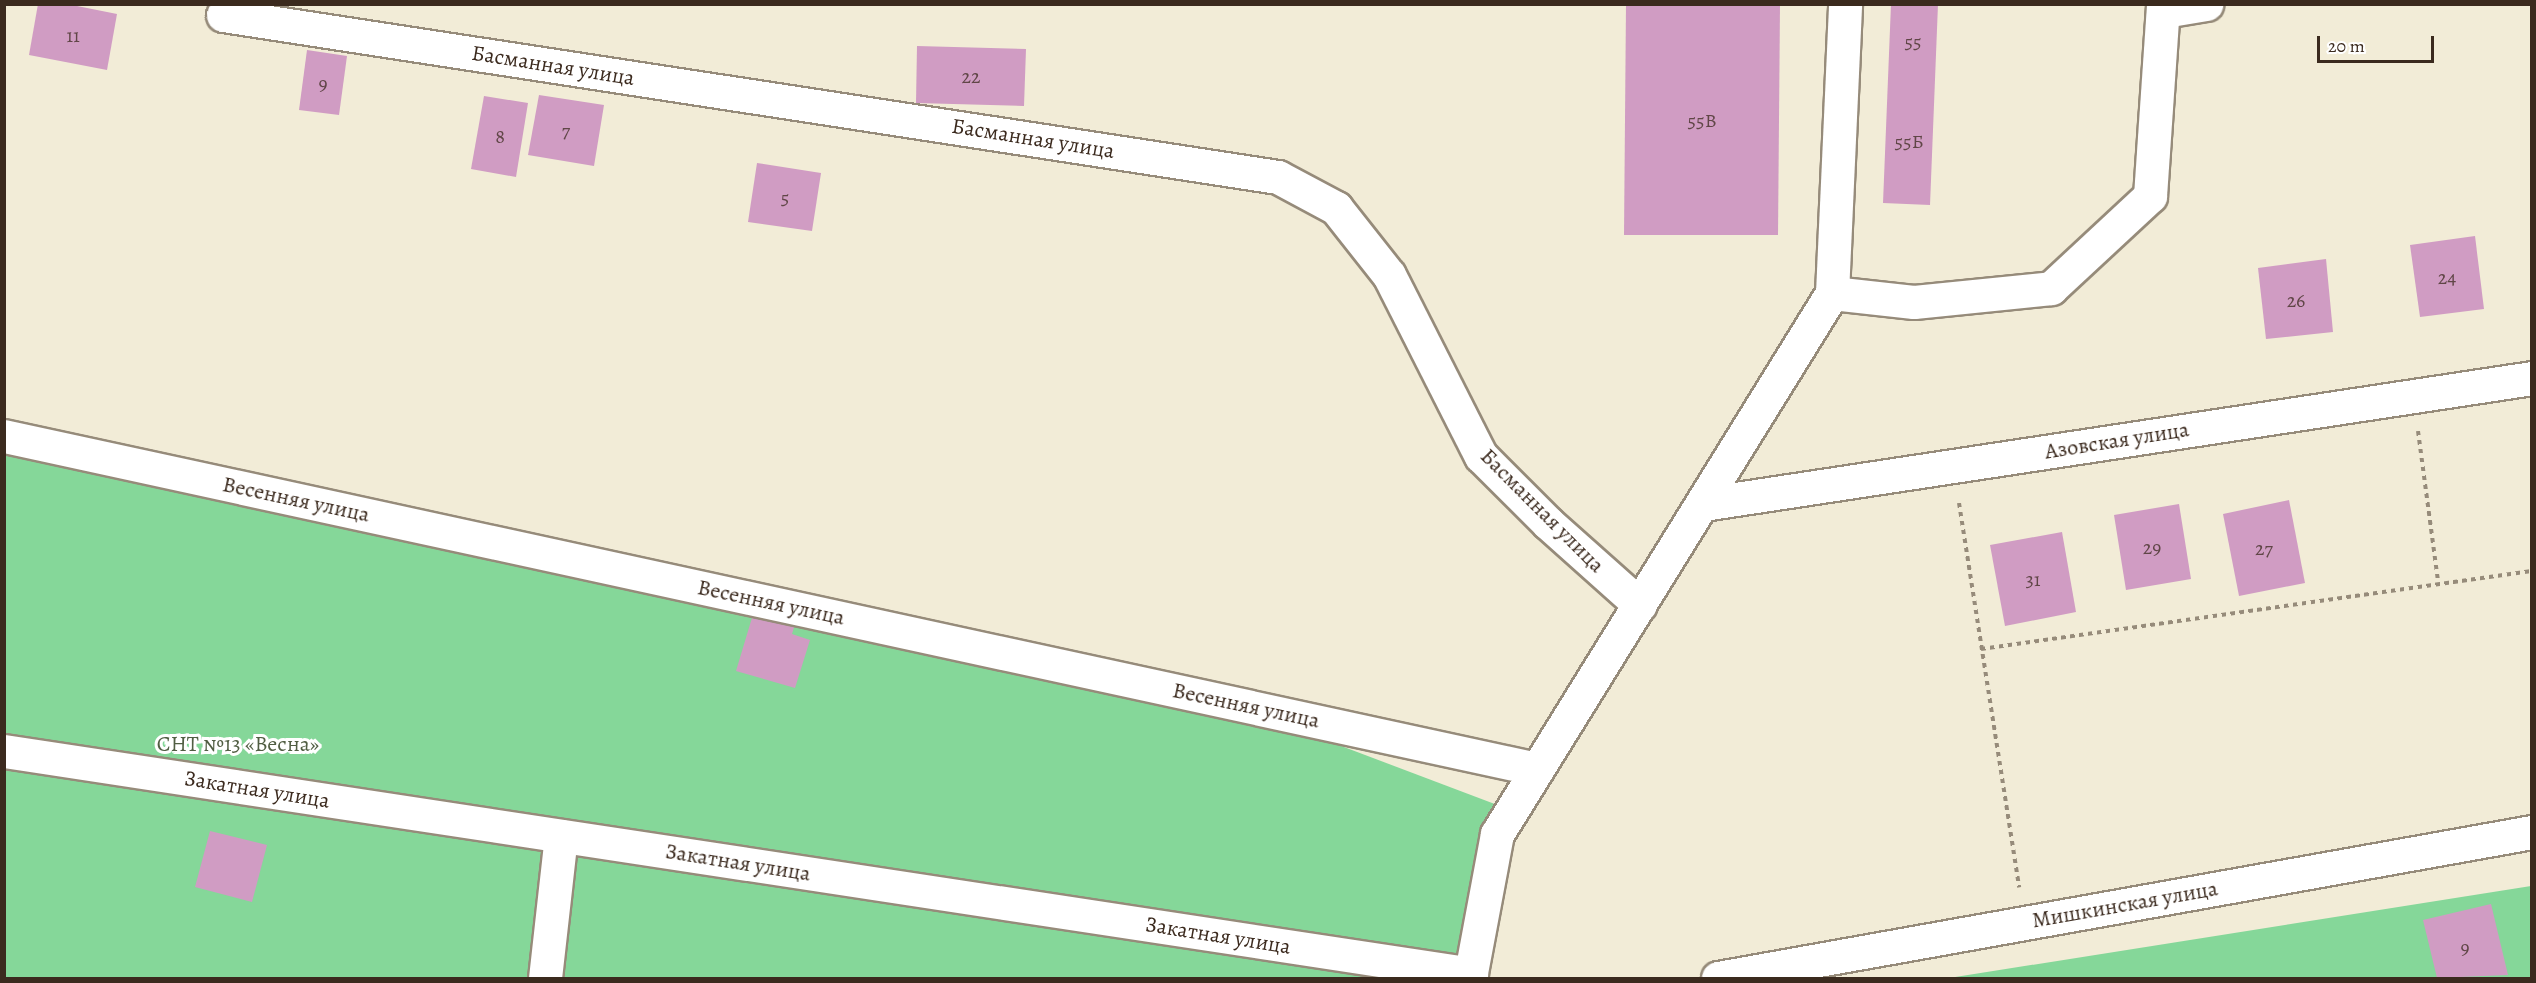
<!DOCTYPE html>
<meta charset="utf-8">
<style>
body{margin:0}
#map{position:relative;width:2536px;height:983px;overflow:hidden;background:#f2ecd7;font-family:Alegreya,serif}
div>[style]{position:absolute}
.green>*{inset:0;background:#85d799}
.building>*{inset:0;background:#d09cc3}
.path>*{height:4px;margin-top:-2px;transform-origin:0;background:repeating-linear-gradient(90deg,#968b7a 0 4.5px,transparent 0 9px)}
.roads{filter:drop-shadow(2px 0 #968b7a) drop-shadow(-2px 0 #968b7a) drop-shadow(0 2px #968b7a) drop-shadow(0 -2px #968b7a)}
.minor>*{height:33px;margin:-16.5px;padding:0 16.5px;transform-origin:16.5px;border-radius:16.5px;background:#fff}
span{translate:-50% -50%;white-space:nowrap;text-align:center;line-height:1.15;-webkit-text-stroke:6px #fff;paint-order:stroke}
.number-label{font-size:20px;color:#604647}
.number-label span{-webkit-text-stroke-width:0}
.street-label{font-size:22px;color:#3b2a1e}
.park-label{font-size:22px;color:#515e43}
.frame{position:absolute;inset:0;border:6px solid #3b2a1e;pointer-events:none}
.scale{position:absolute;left:2317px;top:36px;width:117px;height:27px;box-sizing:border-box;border:3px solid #3b2a1e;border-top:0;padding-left:8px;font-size:18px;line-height:21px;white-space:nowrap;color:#3b2a1e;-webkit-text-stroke:4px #fff;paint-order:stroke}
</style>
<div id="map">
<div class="green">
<div style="clip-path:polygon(5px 455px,1336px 744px,1508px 809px,1470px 978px,5px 978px)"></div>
<div style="clip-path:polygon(2531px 886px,2531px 978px,1949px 978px)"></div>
</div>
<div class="building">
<div style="clip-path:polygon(38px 4px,67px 4px,117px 14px,107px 70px,29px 55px)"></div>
<div style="clip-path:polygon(1626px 4px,1780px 4px,1778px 235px,1624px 235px)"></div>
<div style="clip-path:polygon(1891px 4px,1938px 4px,1930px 205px,1883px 203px)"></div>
<div style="clip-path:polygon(917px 46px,1026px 49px,1024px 106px,916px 103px)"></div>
<div style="clip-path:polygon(307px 50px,347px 56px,339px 115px,299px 110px)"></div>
<div style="clip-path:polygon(539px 95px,604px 105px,594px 166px,528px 155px)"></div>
<div style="clip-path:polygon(484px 96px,528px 103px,516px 177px,471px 169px)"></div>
<div style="clip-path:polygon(757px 163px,821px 173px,812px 231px,748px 222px)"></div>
<div style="clip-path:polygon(2475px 236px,2484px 309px,2420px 317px,2410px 245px)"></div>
<div style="clip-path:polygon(2326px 259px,2333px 332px,2266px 339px,2258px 268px)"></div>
<div style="clip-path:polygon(2289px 500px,2305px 583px,2239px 596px,2223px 514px)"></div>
<div style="clip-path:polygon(2179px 504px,2191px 579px,2126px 590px,2114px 515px)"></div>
<div style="clip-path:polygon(2062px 532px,2076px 612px,2005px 626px,1990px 545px)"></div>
<div style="clip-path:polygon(754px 611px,795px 624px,792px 634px,810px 640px,795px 688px,736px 671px)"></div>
<div style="clip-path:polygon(210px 831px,267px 845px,252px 902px,195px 887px)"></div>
<div style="clip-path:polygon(2491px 904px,2508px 975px,2437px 978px,2423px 920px)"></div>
</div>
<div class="path">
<div style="left:2418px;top:431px;width:151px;rotate:82.4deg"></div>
<div style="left:1959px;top:503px;width:389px;rotate:81.1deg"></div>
<div style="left:1981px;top:649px;width:556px;rotate:-8.06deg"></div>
</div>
<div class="roads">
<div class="minor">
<div style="left:2164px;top:11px;width:43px;rotate:-9.5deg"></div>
<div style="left:223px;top:15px;width:1067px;rotate:8.73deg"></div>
<div style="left:1278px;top:177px;width:66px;rotate:28.1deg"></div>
<div style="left:1336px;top:208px;width:85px;rotate:51.7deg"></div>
<div style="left:1389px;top:275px;width:203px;rotate:63.1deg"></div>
<div style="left:1481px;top:456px;width:95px;rotate:45deg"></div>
<div style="left:1548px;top:523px;width:123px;rotate:41.7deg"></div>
<div style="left:1832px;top:293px;width:82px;rotate:6.3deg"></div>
<div style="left:1914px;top:302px;width:138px;rotate:-5.8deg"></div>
<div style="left:2051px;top:288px;width:135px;rotate:-42.9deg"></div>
<div style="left:2150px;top:196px;width:192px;rotate:-86.1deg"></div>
<div style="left:4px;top:436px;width:1569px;rotate:12.26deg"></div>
<div style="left:1703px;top:504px;width:839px;rotate:-8.64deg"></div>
<div style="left:4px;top:751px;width:1484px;rotate:8.64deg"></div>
<div style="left:545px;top:978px;width:143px;rotate:-83.6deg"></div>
<div style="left:1470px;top:978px;width:147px;rotate:-79.4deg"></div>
<div style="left:1497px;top:834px;width:636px;rotate:-58.23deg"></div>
<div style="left:1832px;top:293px;width:289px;rotate:-87.4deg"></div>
<div style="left:1718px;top:978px;width:827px;rotate:-10.17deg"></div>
</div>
</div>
<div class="number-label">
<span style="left:73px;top:35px">11</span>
<span style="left:1913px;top:41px">55</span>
<span style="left:971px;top:76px">22</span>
<span style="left:323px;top:83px">9</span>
<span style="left:1702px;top:120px">55В</span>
<span style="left:566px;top:130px">7</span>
<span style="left:500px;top:136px">8</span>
<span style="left:1909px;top:141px">55Б</span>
<span style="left:785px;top:197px">5</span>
<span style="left:2447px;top:277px">24</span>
<span style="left:2296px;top:300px">26</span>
<span style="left:2152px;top:547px">29</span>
<span style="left:2264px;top:548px">27</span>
<span style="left:2033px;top:579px">31</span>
<span style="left:2465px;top:947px">9</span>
</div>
<div class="street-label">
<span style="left:553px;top:66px;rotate:9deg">Басманная улица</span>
<span style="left:1033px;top:139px;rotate:9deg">Басманная улица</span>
<span style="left:2117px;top:441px;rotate:-9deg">Азовская улица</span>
<span style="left:296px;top:500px;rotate:12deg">Весенняя улица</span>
<span style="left:1542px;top:511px;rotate:45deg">Басманная улица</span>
<span style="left:771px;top:603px;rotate:12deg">Весенняя улица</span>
<span style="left:1246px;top:706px;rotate:12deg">Весенняя улица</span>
<span style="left:257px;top:790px;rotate:9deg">Закатная улица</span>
<span style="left:738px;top:863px;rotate:9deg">Закатная улица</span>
<span style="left:2125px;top:905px;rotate:-10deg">Мишкинская улица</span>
<span style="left:1218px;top:936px;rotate:9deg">Закатная улица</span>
</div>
<div class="park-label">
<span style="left:238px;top:745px">СНТ №13 «Весна»</span>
</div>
<div class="frame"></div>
<div class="scale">20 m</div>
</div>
